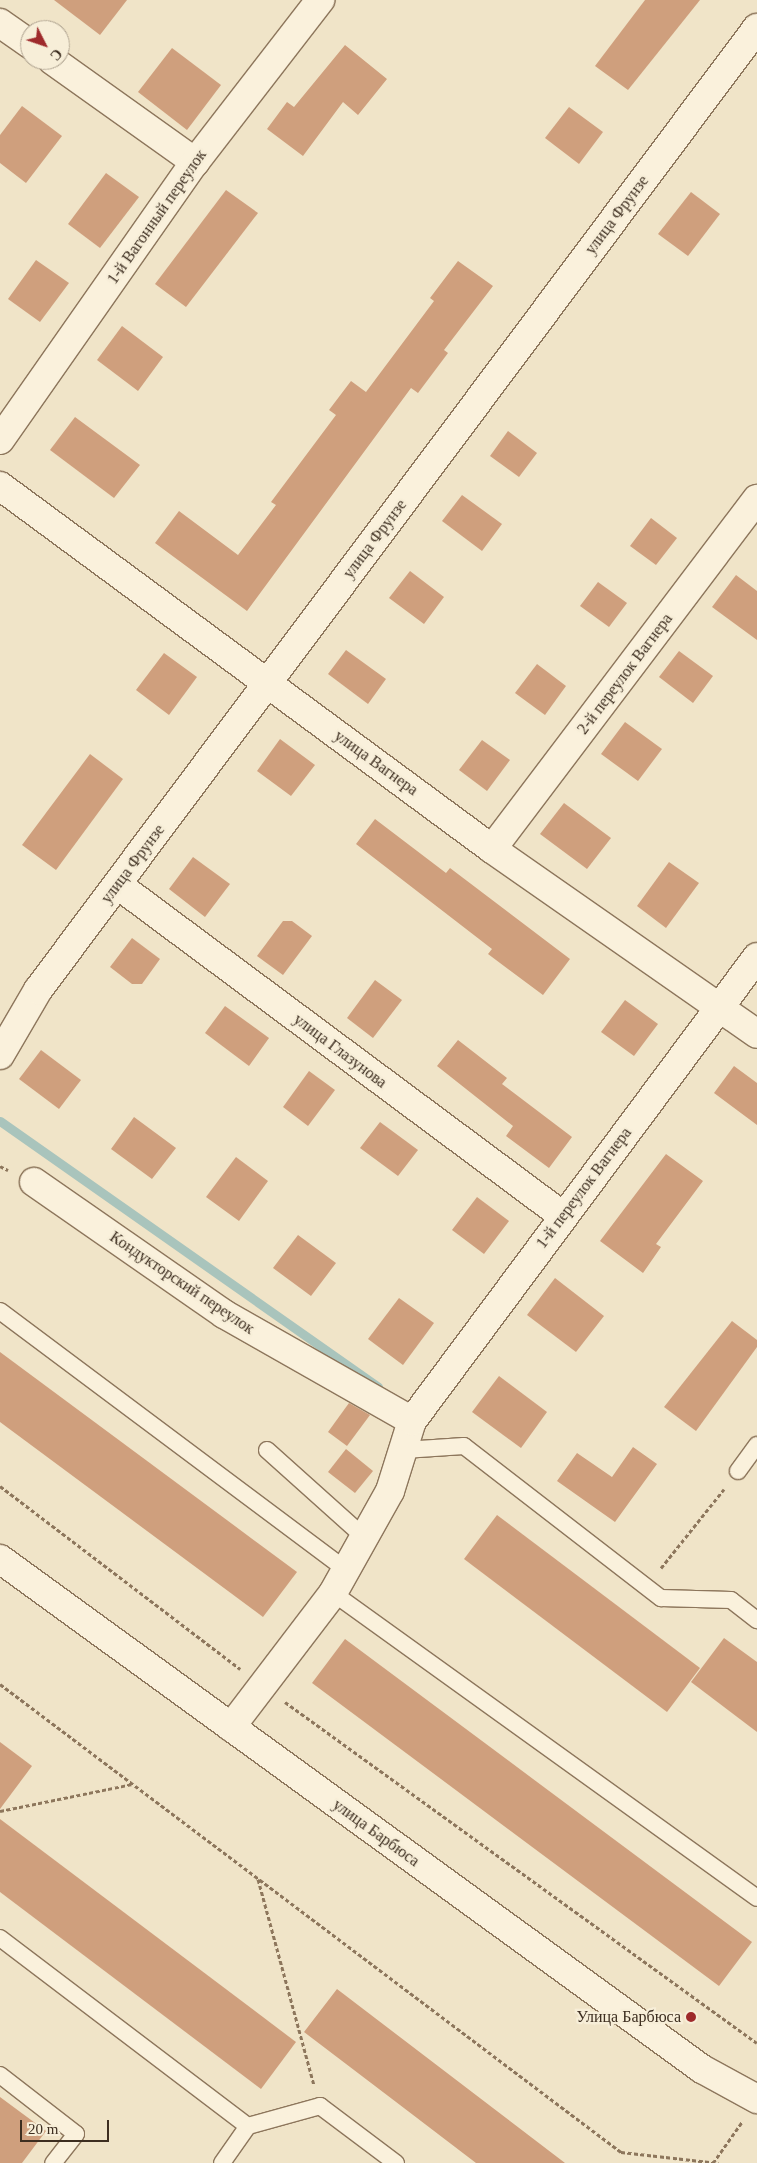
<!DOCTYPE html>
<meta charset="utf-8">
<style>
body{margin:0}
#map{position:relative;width:757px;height:2163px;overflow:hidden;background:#f0e4c8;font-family:"Times New Roman",serif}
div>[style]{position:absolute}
.stream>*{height:9px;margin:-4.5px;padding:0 4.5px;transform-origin:4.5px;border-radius:4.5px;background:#a9c4bc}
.building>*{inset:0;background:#cf9f7d}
.path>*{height:3px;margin-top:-1.5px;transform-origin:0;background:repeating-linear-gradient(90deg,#8d765c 0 4px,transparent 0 6.5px)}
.roads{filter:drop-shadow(1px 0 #8d765c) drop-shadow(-1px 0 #8d765c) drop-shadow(0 1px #8d765c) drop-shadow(0 -1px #8d765c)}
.lane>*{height:16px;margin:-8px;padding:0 8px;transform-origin:8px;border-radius:8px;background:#faf1dc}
.street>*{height:28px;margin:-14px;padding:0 14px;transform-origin:14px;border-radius:14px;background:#faf1dc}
.secondary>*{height:28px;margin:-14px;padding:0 14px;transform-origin:14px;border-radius:14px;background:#faf1dc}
.dots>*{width:14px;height:14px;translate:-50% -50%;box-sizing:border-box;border:2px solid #f7eed8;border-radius:50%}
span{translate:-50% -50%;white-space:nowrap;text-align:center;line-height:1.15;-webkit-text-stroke:4.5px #f7eed8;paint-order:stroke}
.street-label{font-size:16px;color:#3d2e20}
.poi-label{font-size:16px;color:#3d2e20}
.right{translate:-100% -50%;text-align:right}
.north{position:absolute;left:20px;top:20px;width:50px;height:50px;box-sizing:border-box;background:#f7eed8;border:1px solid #ada18e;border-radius:50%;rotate:131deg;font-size:14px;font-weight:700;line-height:20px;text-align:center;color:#3d2e20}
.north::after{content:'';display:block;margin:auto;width:18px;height:22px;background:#9e2a2b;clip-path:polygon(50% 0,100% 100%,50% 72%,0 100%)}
.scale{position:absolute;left:20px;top:2120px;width:89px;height:22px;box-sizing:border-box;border:2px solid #3d2e20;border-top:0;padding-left:6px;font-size:15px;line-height:18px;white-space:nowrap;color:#3d2e20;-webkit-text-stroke:4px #f7eed8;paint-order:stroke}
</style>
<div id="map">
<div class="stream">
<div style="left:0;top:1121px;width:462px;rotate:35.1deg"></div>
</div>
<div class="building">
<div style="clip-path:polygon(54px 0,127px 0,100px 35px)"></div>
<div style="clip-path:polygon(645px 0,700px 0,628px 90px,595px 66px)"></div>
<div style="clip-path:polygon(345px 45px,387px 79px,358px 115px,343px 102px,303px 156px,267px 129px,287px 102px,294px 107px)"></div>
<div style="clip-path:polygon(172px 48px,221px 85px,187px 130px,138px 92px)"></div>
<div style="clip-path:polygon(22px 106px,62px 136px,26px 183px,0 163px,0 135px)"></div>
<div style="clip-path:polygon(569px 107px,603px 132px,579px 164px,545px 138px)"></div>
<div style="clip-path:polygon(106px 173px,139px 197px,100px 248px,68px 224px)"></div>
<div style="clip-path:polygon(226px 190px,258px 213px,186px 307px,155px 284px)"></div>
<div style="clip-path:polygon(691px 192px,720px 214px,688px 256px,658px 234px)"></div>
<div style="clip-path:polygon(36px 260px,69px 283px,40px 322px,8px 299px)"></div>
<div style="clip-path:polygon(458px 261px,493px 286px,444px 350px,448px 353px,418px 393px,411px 388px,247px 611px,155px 543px,179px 511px,238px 555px,276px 505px,271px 502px,336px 415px,329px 410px,351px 381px,366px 392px,434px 301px,430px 298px)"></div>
<div style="clip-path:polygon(122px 326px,163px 357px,138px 391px,97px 360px)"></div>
<div style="clip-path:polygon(75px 417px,140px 465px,114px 498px,50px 450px)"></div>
<div style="clip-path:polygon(508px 431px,537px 453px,519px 477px,490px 456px)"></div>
<div style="clip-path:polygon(462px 495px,502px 524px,482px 551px,442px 521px)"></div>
<div style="clip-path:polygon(651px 518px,677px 538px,656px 565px,630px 546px)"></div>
<div style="clip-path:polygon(410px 571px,444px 597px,424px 624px,389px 598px)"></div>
<div style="clip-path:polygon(736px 575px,757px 591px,757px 640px,712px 607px)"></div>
<div style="clip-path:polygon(598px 582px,627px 603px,609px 627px,580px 606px)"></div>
<div style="clip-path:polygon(346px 650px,386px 679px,368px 704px,328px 674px)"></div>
<div style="clip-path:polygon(679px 651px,713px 676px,693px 703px,659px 677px)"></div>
<div style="clip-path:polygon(164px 653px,197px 677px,169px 715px,136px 690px)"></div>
<div style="clip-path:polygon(537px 664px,566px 686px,545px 715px,515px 693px)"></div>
<div style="clip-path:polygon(625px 722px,662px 749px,638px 781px,601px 754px)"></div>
<div style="clip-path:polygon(280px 739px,315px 765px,291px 796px,257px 771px)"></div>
<div style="clip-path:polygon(482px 740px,510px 760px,487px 791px,459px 770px)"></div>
<div style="clip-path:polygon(90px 754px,123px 779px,56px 870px,22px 845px)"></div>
<div style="clip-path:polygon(564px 803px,611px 838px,587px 869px,540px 834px)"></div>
<div style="clip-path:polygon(375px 819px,446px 873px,450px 868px,570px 959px,543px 995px,488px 954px,492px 949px,356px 844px)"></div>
<div style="clip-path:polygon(193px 857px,230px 884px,205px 917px,169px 889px)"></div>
<div style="clip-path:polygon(669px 862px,699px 883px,666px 928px,637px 906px)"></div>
<div style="clip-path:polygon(283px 921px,292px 921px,312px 936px,283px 975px,257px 956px)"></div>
<div style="clip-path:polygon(132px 938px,160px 959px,142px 984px,132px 984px,110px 967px)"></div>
<div style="clip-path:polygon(375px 980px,402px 1000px,373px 1038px,347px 1018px)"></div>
<div style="clip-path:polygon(625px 1000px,658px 1024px,634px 1056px,601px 1032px)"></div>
<div style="clip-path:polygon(225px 1006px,269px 1038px,249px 1066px,205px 1033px)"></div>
<div style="clip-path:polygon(458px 1040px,507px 1078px,502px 1084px,572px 1137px,549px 1168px,506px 1136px,513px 1126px,437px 1066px)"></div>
<div style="clip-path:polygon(41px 1050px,81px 1080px,59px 1109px,19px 1079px)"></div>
<div style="clip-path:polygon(734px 1066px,757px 1083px,757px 1125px,714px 1093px)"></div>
<div style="clip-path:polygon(309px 1071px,335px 1090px,308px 1126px,283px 1107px)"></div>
<div style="clip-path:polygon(134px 1117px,176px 1148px,152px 1179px,111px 1149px)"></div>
<div style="clip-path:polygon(380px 1122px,418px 1150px,398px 1176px,360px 1148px)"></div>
<div style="clip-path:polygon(666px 1154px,703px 1181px,656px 1244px,661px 1247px,643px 1273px,600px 1241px)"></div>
<div style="clip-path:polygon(236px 1157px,268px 1181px,239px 1221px,206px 1197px)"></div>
<div style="clip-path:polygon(477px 1197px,509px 1221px,484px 1254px,452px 1230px)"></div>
<div style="clip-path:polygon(298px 1235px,336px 1263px,311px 1296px,273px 1268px)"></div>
<div style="clip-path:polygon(555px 1278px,604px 1316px,576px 1352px,527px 1315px)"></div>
<div style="clip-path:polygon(399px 1298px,434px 1323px,403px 1365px,368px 1339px)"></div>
<div style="clip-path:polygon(732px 1321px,757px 1340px,757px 1347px,696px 1431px,664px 1407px)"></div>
<div style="clip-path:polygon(0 1352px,297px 1572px,263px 1617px,0 1422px)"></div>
<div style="clip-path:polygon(499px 1376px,547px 1412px,521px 1448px,472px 1412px)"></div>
<div style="clip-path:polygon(349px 1403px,370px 1415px,347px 1446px,328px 1432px)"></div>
<div style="clip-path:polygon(633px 1447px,657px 1464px,615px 1522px,557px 1481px,577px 1453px,612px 1477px)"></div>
<div style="clip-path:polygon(346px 1449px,373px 1471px,355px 1493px,328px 1472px)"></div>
<div style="clip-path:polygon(497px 1515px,700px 1668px,667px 1712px,464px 1559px)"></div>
<div style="clip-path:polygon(724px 1638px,757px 1662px,757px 1732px,691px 1682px)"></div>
<div style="clip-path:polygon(345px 1639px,752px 1942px,719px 1986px,312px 1683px)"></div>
<div style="clip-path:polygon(0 1742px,32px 1766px,0 1809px)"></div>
<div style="clip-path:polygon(0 1819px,296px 2042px,261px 2089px,0 1892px)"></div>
<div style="clip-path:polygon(337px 1989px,565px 2163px,476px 2163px,400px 2105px,304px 2032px)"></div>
<div style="clip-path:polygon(0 2097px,46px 2131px,22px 2163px,0 2163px)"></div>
</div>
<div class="path">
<div style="left:0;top:1166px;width:9px;rotate:27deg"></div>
<div style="left:0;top:1486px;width:302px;rotate:37.3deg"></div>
<div style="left:661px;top:1568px;width:101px;rotate:-51.4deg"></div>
<div style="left:0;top:1684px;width:778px;rotate:37deg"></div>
<div style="left:621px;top:2152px;width:98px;rotate:6.5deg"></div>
<div style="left:285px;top:1702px;width:582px;rotate:35.85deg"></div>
<div style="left:0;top:1811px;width:136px;rotate:-11.5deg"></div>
<div style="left:258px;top:1879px;width:213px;rotate:74.8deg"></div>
<div style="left:713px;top:2163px;width:50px;rotate:-54.7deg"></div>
</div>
<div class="roads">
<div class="lane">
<div style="left:0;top:1311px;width:431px;rotate:36.8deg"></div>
<div style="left:267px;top:1450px;width:130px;rotate:41.9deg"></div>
<div style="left:404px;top:1450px;width:60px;rotate:-3.8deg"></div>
<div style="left:464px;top:1446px;width:249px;rotate:37.7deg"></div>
<div style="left:661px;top:1598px;width:70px;rotate:1.6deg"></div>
<div style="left:731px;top:1600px;width:33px;rotate:38deg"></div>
<div style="left:738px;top:1471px;width:32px;rotate:-54deg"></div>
<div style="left:333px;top:1593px;width:522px;rotate:35.73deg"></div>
<div style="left:0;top:1938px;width:311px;rotate:37.2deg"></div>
<div style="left:248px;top:2126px;width:75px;rotate:-15.5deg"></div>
<div style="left:320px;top:2106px;width:95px;rotate:36.9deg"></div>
<div style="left:0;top:2075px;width:96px;rotate:37.8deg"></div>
<div style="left:76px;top:2134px;width:37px;rotate:128deg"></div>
<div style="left:222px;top:2163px;width:45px;rotate:-54.9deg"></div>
</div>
<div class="street">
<div style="left:0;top:23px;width:37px;rotate:35deg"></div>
<div style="left:52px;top:60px;width:176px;rotate:35.5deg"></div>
<div style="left:0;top:440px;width:340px;rotate:-55deg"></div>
<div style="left:195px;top:162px;width:205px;rotate:-52.3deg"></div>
<div style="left:0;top:486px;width:611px;rotate:36.42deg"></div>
<div style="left:492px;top:849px;width:323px;rotate:34.9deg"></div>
<div style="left:492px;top:849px;width:439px;rotate:-52.9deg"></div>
<div style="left:118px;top:885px;width:555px;rotate:36.64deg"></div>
<div style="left:0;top:1055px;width:75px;rotate:-59.7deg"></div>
<div style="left:38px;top:990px;width:1201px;rotate:-53.23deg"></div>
<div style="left:34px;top:1182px;width:231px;rotate:34.8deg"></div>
<div style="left:224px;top:1314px;width:216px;rotate:29.6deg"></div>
<div style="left:231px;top:1727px;width:168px;rotate:-52.7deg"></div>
<div style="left:333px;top:1593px;width:117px;rotate:-60.8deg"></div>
<div style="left:390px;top:1491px;width:73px;rotate:-72.6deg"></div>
<div style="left:412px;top:1421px;width:578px;rotate:-53.37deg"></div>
</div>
<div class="secondary">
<div style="left:0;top:1559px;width:868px;rotate:36deg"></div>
<div style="left:702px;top:2069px;width:63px;rotate:28.6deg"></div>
</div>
</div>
<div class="dots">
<div style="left:691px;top:2017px;background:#9e2a2b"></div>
</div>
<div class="street-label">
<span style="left:617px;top:215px;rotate:-53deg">улица Фрунзе</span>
<span style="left:157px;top:217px;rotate:-55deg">1-й Вагонный переулок</span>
<span style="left:375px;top:539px;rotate:-53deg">улица Фрунзе</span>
<span style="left:625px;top:674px;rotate:-53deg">2-й переулок Вагнера</span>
<span style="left:376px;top:763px;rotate:36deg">улица Вагнера</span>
<span style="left:133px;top:864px;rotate:-53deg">улица Фрунзе</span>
<span style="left:340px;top:1051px;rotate:37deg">улица Глазунова</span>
<span style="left:584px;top:1188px;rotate:-53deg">1-й переулок Вагнера</span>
<span style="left:182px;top:1283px;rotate:34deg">Кондукторский переулок</span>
<span style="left:376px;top:1833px;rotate:36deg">улица Барбюса</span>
</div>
<div class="poi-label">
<span class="right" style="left:681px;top:2017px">Улица Барбюса</span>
</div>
<div class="north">С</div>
<div class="scale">20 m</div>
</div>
